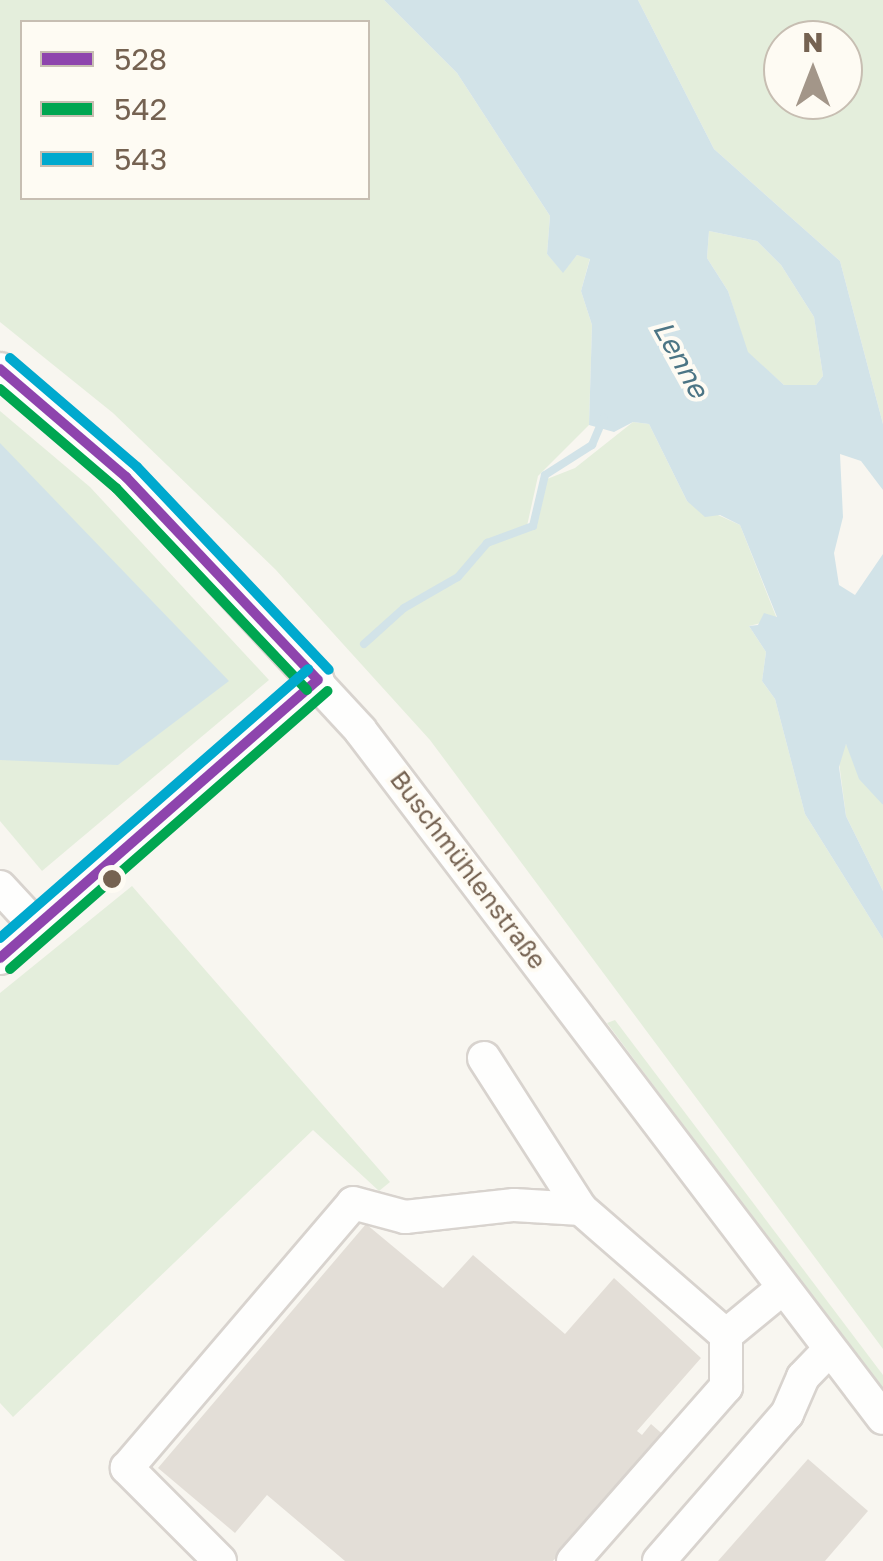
<!DOCTYPE html>
<meta charset="utf-8">
<style>
body{margin:0}
#map{position:relative;width:883px;height:1561px;overflow:hidden;background:#f8f6f0;font-family:"Golos Text",sans-serif}
div>[style]{position:absolute}
.green>*{inset:0;background:#e4eedc}
.water>*{inset:0;background:#d2e3e8}
.stream>*{height:8px;margin:-4px;padding:0 4px;transform-origin:4px;border-radius:4px;background:#d2e3e8}
.building>*{inset:0;background:#e3ded7}
.roads{filter:drop-shadow(2px 0 #d8d3ce) drop-shadow(-2px 0 #d8d3ce) drop-shadow(0 2px #d8d3ce) drop-shadow(0 -2px #d8d3ce)}
.minor>*{height:32px;margin:-16px;padding:0 16px;transform-origin:16px;border-radius:16px;background:#fefefd}
.bus-1>*{height:10px;margin:-5px;padding:0 5px;transform-origin:5px;border-radius:5px;background:#8e44ad}
.bus-2>*{height:10px;margin:-5px;padding:0 5px;transform-origin:5px;border-radius:5px;background:#00a651}
.bus-3>*{height:10px;margin:-5px;padding:0 5px;transform-origin:5px;border-radius:5px;background:#00a9ce}
.dots>*{width:28px;height:28px;translate:-50% -50%;box-sizing:border-box;border:5px solid #fefbf3;border-radius:50%}
span{translate:-50% -50%;white-space:nowrap;text-align:center;line-height:1.15;-webkit-text-stroke:8px #fefbf3;paint-order:stroke}
.street-label{font-size:25px;color:#756251}
.water-label{font-size:28px;color:#4c7585;font-style:italic}
.legend{position:absolute;left:20px;top:20px;width:350px;height:180px;box-sizing:border-box;background:#fefbf3;border:2px solid #c7beb2;margin:0;padding:12px 18px;list-style:none;font-size:30px;color:#756251}
.legend li{display:flex;align-items:center;gap:20px;height:50px}
.legend b{width:50px;border:2px solid #c7beb2}
.north{position:absolute;left:763px;top:20px;width:100px;height:100px;box-sizing:border-box;background:#fefbf3;border:2px solid #c7beb2;border-radius:50%;rotate:0deg;font-size:28px;font-weight:700;line-height:40px;text-align:center;color:#756251}
.north::after{content:'';display:block;margin:auto;width:35px;height:45px;background:#a39689;clip-path:polygon(50% 0,100% 100%,50% 72%,0 100%)}
</style>
<div id="map">
<div class="green">
<div style="clip-path:polygon(evenodd,0 0,384px 0,457px 73px,550px 216px,547px 254px,563px 272px,577px 255px,590px 258px,581px 291px,592px 325px,589px 425px,538px 476px,527px 526px,482px 543px,465px 566px,488px 545px,535px 528px,547px 479px,575px 468px,633px 422px,649px 424px,687px 501px,740px 525px,777px 619px,749px 626px,766px 652px,762px 681px,775px 699px,805px 814px,883px 939px,883px 1349px,430px 740px,275px 569px,113px 413px,0 322px,0 0,22px 22px,368px 22px,368px 198px,22px 198px,22px 22px)"></div>
<div style="clip-path:polygon(evenodd,638px 0,883px 0,883px 424px,840px 261px,714px 149px,638px 0,783px 40px,843px 40px,843px 100px,783px 100px,783px 40px)"></div>
<div style="clip-path:polygon(709px 231px,757px 241px,781px 265px,814px 317px,823px 376px,816px 385px,784px 385px,747px 352px,728px 291px,707px 258px)"></div>
<div style="clip-path:polygon(0 411px,90px 487px,269px 680px,42px 871px,0 821px)"></div>
<div style="clip-path:polygon(846px 744px,883px 805px,883px 891px,846px 816px,838px 755px)"></div>
<div style="clip-path:polygon(132px 886px,390px 1182px,379px 1191px,313px 1130px,13px 1417px,0 1403px,0 993px)"></div>
<div style="clip-path:polygon(615px 1020px,883px 1375px,883px 1393px,607px 1023px)"></div>
</div>
<div class="water">
<div style="clip-path:polygon(evenodd,384px 0,638px 0,714px 149px,840px 261px,883px 424px,883px 490px,861px 461px,840px 454px,843px 517px,834px 553px,839px 585px,855px 595px,883px 554px,883px 805px,859px 779px,846px 744px,839px 767px,846px 816px,883px 891px,883px 939px,805px 814px,775px 699px,762px 681px,766px 652px,749px 626px,758px 625px,764px 613px,777px 617px,740px 525px,720px 515px,705px 517px,687px 501px,649px 424px,633px 422px,614px 432px,589px 425px,592px 325px,581px 291px,590px 259px,577px 255px,563px 273px,547px 254px,550px 216px,457px 73px,384px 0,709px 231px,757px 241px,781px 265px,814px 317px,823px 376px,816px 385px,784px 385px,748px 352px,728px 291px,707px 258px,709px 231px)"></div>
<div style="clip-path:polygon(0 443px,229px 681px,118px 765px,0 760px)"></div>
</div>
<div class="stream">
<div style="left:364px;top:644px;width:54px;rotate:-42deg"></div>
<div style="left:404px;top:608px;width:62px;rotate:-29.9deg"></div>
<div style="left:458px;top:577px;width:45px;rotate:-49.5deg"></div>
<div style="left:487px;top:543px;width:49px;rotate:-20.3deg"></div>
<div style="left:533px;top:526px;width:52px;rotate:-76.8deg"></div>
<div style="left:545px;top:475px;width:56px;rotate:-32.6deg"></div>
<div style="left:592px;top:445px;width:30px;rotate:-67deg"></div>
</div>
<div class="building">
<div style="clip-path:polygon(366px 1224px,443px 1288px,473px 1255px,565px 1334px,614px 1278px,701px 1358px,637px 1431px,642px 1435px,651px 1424px,667px 1438px,553px 1561px,345px 1561px,267px 1495px,235px 1533px,158px 1468px)"></div>
<div style="clip-path:polygon(808px 1459px,868px 1511px,825px 1561px,718px 1561px)"></div>
</div>
<div class="roads">
<div class="minor">
<div style="left:0;top:369px;width:166px;rotate:40.6deg"></div>
<div style="left:126px;top:477px;width:345px;rotate:47.2deg"></div>
<div style="left:360px;top:730px;width:864px;rotate:52.76deg"></div>
<div style="left:0;top:887px;width:53px;rotate:47.3deg"></div>
<div style="left:0;top:958px;width:422px;rotate:-41.2deg"></div>
<div style="left:484px;top:1058px;width:179px;rotate:57.3deg"></div>
<div style="left:581px;top:1209px;width:192px;rotate:41deg"></div>
<div style="left:726px;top:1335px;width:74px;rotate:-39.5deg"></div>
<div style="left:220px;top:1561px;width:132px;rotate:-135deg"></div>
<div style="left:127px;top:1468px;width:348px;rotate:-49.5deg"></div>
<div style="left:353px;top:1203px;width:54px;rotate:15.1deg"></div>
<div style="left:405px;top:1217px;width:110px;rotate:-6.3deg"></div>
<div style="left:514px;top:1205px;width:67px;rotate:3.4deg"></div>
<div style="left:573px;top:1561px;width:232px;rotate:-48.7deg"></div>
<div style="left:726px;top:1387px;width:52px;rotate:-90deg"></div>
<div style="left:659px;top:1561px;width:195px;rotate:-49deg"></div>
<div style="left:787px;top:1414px;width:40px;rotate:-66.6deg"></div>
<div style="left:803px;top:1377px;width:37px;rotate:-46deg"></div>
</div>
</div>
<div class="bus-1">
<div style="left:0;top:369px;width:166px;rotate:40.6deg"></div>
<div style="left:126px;top:477px;width:279px;rotate:46.6deg"></div>
<div style="left:0;top:958px;width:422px;rotate:-41.2deg"></div>
</div>
<div class="bus-2">
<div style="left:0;top:389px;width:153px;rotate:40.5deg"></div>
<div style="left:116px;top:488px;width:278px;rotate:46.6deg"></div>
<div style="left:10px;top:969px;width:422px;rotate:-41.2deg"></div>
</div>
<div class="bus-3">
<div style="left:10px;top:358px;width:167px;rotate:40.6deg"></div>
<div style="left:137px;top:467px;width:279px;rotate:46.6deg"></div>
<div style="left:0;top:938px;width:409px;rotate:-41.1deg"></div>
</div>
<div class="dots">
<div style="left:112px;top:879px;background:#756251"></div>
</div>
<div class="street-label">
<span style="left:468px;top:870px;rotate:53deg">Buschmühlenstraße</span>
</div>
<div class="water-label">
<span style="left:681px;top:359px;rotate:61deg">Lenne</span>
</div>
<ul class="legend">
<li><b style="height:12px;background:#8e44ad"></b>528</li>
<li><b style="height:12px;background:#00a651"></b>542</li>
<li><b style="height:12px;background:#00a9ce"></b>543</li>
</ul>
<div class="north">N</div>
</div>
